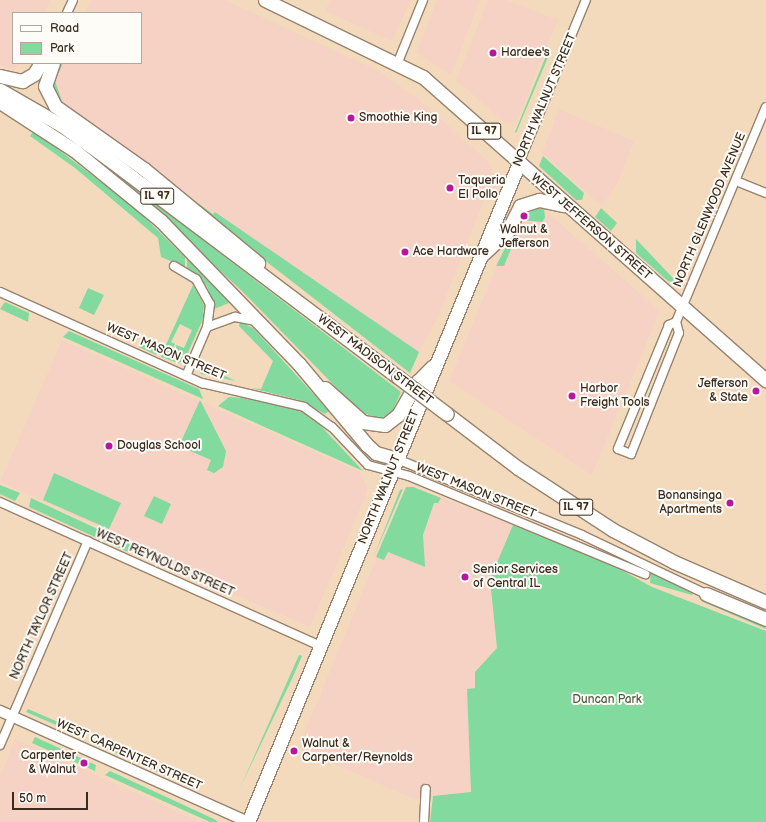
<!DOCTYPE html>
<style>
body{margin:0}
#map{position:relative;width:766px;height:822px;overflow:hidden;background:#f4dabc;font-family:"Balsamiq Sans",sans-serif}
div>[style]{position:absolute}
.built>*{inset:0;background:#f6d2c5}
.green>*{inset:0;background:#82da9e}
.roads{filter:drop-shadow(1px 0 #98826d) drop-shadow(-1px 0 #98826d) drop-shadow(0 1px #98826d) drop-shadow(0 -1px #98826d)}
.minor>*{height:8px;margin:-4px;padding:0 4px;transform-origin:4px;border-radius:4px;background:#fff}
.tertiary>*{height:10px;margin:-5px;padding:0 5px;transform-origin:5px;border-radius:5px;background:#fff}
.primary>*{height:13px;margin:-6.5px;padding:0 6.5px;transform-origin:6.5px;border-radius:6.5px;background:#fff}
.bridges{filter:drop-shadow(1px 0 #98826d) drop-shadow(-1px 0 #98826d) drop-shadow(0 1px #98826d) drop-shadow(0 -1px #98826d)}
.primary-bridge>*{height:13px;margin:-6.5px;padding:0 6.5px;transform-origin:6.5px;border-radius:6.5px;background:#fff}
.dots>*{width:11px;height:11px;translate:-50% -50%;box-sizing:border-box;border:2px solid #fdfcf7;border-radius:50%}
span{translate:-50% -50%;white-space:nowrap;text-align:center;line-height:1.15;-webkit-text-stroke:4px #fdfcf7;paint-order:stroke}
.shield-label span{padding:1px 3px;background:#fdfcf7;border:1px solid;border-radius:3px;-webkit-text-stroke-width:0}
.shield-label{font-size:11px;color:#3b2a1e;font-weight:700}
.poi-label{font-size:12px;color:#3b2a1e}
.left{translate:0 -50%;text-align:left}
.right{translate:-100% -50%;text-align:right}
.street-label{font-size:12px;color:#3b2a1e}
.park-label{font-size:12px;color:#505f44}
.legend{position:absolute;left:12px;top:12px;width:130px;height:52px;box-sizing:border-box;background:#fdfcf7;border:1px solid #afa8a0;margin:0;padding:5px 7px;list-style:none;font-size:12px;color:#3b2a1e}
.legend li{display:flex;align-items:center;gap:8px;height:20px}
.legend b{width:20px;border:1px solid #afa8a0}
.scale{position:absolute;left:12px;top:792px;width:76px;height:18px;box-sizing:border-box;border:2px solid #3b2a1e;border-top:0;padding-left:5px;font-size:12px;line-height:14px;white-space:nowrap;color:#3b2a1e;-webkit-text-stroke:3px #fdfcf7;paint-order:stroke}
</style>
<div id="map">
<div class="built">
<div style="clip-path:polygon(0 0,50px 0,45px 13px,13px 13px,13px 63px,21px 63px,13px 70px,0 65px)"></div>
<div style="clip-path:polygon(91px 0,225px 0,379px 71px,417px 98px,489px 162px,494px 175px,438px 317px,416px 359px,63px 104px,55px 81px,63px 63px,141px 63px,141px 13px,85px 13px)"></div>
<div style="clip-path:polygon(330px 0,411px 0,392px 41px,325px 11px)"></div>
<div style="clip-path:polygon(437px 0,480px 0,451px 75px,416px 53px)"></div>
<div style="clip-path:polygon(488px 0,507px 0,558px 20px,517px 121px,506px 124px,456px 80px)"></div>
<div style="clip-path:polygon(559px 109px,634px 141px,617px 184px,602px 206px,542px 153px)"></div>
<div style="clip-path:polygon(534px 209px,544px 209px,660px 311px,592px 475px,449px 381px,503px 251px,519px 221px)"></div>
<div style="clip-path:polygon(62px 340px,360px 472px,368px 490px,310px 627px,132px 551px,135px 543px,0 482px)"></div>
<div style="clip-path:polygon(406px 487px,413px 487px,513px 525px,490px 579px,497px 648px,475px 672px,475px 688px,467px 690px,471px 793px,414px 799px,298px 748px)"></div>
<div style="clip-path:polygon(15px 739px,201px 822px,0 822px,0 777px)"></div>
</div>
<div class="green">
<div style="clip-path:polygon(548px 51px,549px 55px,516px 133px,515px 132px)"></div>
<div style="clip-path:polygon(59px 63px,63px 63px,55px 81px,63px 104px,213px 214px,215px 212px,419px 352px,410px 373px,53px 96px,52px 82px)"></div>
<div style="clip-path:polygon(34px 131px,134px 207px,185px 257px,185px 267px,161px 257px,158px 238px,75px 168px,30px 136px)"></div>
<div style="clip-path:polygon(543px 156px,584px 193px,582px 200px,576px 200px,539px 166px)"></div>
<div style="clip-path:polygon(100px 161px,401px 392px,392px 412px,379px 419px,359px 411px,242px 291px)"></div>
<div style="clip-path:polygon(601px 208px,617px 223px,611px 231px,595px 217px)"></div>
<div style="clip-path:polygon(534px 209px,544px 209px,545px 218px,542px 222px,523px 220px,504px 266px,496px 266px,519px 221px)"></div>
<div style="clip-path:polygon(636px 239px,672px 277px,678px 283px,668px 281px,636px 253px)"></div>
<div style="clip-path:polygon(187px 256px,229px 303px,214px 309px,207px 286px,187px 268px)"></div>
<div style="clip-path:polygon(193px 285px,204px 305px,203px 319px,186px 357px,174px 351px,176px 345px,184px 348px,192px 330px,180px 324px,171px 342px,175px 344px,172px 350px,165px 347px)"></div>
<div style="clip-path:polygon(88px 288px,104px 295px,94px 315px,79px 308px)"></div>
<div style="clip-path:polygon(5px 302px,29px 313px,28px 322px,0 309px)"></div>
<div style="clip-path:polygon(240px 322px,253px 328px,329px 411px,325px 414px,299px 400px,251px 388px,261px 389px,273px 361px,239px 326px)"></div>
<div style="clip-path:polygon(69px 331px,199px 389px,203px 399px,63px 337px)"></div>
<div style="clip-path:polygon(141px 338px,160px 347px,156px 355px,139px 347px)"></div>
<div style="clip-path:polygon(164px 349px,187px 359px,178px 363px,161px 357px)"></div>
<div style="clip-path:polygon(196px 363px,236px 381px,201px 374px)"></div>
<div style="clip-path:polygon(229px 397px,256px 399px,299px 409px,321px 426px,363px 471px,218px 406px)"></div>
<div style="clip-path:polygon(200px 400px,226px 451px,223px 467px,214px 473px,207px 470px,211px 460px,179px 446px)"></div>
<div style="clip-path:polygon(54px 473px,121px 503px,109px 529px,43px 500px)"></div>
<div style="clip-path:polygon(0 485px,20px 493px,15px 501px,0 494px)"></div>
<div style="clip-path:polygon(406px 487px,413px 487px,441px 498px,438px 503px,434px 503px,423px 535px,425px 567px,388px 552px,384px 560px,376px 557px)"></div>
<div style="clip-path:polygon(403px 489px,374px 556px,400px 490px)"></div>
<div style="clip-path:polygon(154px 496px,171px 504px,162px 524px,144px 516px)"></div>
<div style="clip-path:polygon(31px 498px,132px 545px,128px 552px,29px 507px)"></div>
<div style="clip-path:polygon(513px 525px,616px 567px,652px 587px,766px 631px,766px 822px,430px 822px,433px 796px,471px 792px,467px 689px,475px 688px,475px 672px,497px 648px,490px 579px)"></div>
<div style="clip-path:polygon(651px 572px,693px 592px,692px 595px,650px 583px)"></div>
<div style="clip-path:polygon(706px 599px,766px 623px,766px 629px,701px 601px)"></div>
<div style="clip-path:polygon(299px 655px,302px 656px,291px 681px,240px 788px)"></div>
<div style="clip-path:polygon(28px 709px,65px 725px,63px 728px,26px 712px)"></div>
<div style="clip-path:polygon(35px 737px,96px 765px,95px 771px,32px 743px)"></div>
<div style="clip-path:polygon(112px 747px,112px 748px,167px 773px,166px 776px,110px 750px)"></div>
<div style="clip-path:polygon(110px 771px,214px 819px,218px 822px,210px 822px,105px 775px)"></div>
</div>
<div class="roads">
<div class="minor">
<div style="left:67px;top:13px;width:14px;rotate:-65deg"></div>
<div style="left:398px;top:62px;width:67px;rotate:-68deg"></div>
<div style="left:519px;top:163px;width:176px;rotate:-67.7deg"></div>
<div style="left:736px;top:181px;width:32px;rotate:22deg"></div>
<div style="left:174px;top:266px;width:26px;rotate:31deg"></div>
<div style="left:196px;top:279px;width:29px;rotate:61deg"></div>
<div style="left:210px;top:304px;width:23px;rotate:97deg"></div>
<div style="left:207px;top:327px;width:53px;rotate:113.2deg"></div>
<div style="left:0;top:292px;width:222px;rotate:24.3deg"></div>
<div style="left:202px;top:383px;width:105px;rotate:13.2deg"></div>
<div style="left:304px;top:407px;width:34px;rotate:36deg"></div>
<div style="left:332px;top:427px;width:52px;rotate:46.5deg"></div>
<div style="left:368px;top:465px;width:42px;rotate:15deg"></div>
<div style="left:409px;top:476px;width:256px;rotate:22.6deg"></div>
<div style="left:676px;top:322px;width:8px;rotate:157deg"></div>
<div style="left:669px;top:325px;width:134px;rotate:112.4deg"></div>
<div style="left:618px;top:449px;width:14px;rotate:21deg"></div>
<div style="left:631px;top:454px;width:130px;rotate:-68.4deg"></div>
<div style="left:679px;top:333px;width:11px;rotate:-105deg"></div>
<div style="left:676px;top:322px;width:233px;rotate:-67.3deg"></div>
<div style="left:207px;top:327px;width:30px;rotate:-20deg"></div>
<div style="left:235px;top:317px;width:21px;rotate:11deg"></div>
<div style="left:397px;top:459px;width:200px;rotate:22.3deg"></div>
<div style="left:582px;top:535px;width:137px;rotate:25.4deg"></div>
<div style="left:0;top:502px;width:351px;rotate:24.2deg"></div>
<div style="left:0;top:745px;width:222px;rotate:-66.7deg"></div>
<div style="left:424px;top:822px;width:33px;rotate:-87deg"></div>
</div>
<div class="tertiary">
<div style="left:0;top:711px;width:272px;rotate:24.1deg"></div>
</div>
<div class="primary">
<div style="left:265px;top:0;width:176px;rotate:26deg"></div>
<div style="left:423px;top:77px;width:458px;rotate:41.5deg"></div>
<div style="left:53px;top:63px;width:24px;rotate:109deg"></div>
<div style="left:45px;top:86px;width:22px;rotate:63deg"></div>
<div style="left:55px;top:106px;width:109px;rotate:35.3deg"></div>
<div style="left:144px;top:169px;width:148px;rotate:39.5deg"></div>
<div style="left:0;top:76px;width:23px;rotate:13deg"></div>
<div style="left:22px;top:81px;width:14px;rotate:-30deg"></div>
<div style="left:34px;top:74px;width:13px;rotate:-58deg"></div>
<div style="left:0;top:90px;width:70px;rotate:29.8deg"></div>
<div style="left:61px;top:125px;width:57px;rotate:35.7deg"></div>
<div style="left:107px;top:158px;width:364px;rotate:37deg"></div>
<div style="left:0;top:102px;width:88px;rotate:33deg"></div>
<div style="left:74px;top:150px;width:112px;rotate:39.2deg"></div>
<div style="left:161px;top:221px;width:199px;rotate:46deg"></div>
<div style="left:299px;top:364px;width:106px;rotate:50deg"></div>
<div style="left:367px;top:445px;width:12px;rotate:42deg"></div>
<div style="left:376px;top:453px;width:22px;rotate:16deg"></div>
<div style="left:483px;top:254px;width:33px;rotate:-43deg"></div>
<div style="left:507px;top:232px;width:29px;rotate:-63deg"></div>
<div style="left:520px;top:206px;width:20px;rotate:-18deg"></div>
<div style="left:539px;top:200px;width:25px;rotate:12deg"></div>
<div style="left:325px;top:388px;width:51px;rotate:41.8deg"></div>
<div style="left:363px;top:422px;width:22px;rotate:8deg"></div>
<div style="left:385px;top:425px;width:16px;rotate:-38deg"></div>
<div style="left:398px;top:415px;width:39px;rotate:-60deg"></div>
<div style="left:418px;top:381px;width:20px;rotate:-45deg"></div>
<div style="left:447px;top:414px;width:89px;rotate:37.3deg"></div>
<div style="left:518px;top:468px;width:113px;rotate:33.1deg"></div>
<div style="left:613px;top:530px;width:69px;rotate:27.7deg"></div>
<div style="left:674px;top:562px;width:100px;rotate:23.5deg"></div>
<div style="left:706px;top:594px;width:65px;rotate:22.6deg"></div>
<div style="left:248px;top:822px;width:713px;rotate:-67.65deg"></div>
</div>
</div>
<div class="bridges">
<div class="primary-bridge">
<div style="left:398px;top:377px;width:61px;rotate:37.1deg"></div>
</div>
</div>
<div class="dots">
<div style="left:493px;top:53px;background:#b5179e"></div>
<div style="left:351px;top:118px;background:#b5179e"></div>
<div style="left:450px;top:188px;background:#b5179e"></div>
<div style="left:524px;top:216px;background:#b5179e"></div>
<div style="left:405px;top:252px;background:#b5179e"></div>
<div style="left:756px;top:391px;background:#b5179e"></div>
<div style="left:572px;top:396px;background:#b5179e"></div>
<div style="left:109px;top:446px;background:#b5179e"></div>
<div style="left:730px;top:503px;background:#b5179e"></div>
<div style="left:465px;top:577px;background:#b5179e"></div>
<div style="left:294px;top:751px;background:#b5179e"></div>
<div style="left:84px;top:763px;background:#b5179e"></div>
</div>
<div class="shield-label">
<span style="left:484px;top:131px">IL 97</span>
<span style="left:157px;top:196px">IL 97</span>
<span style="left:576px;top:507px">IL 97</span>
</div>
<div class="poi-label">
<span class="left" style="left:501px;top:53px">Hardee's</span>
<span class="left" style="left:359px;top:118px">Smoothie King</span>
<span class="left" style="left:458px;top:188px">Taqueria<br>El Pollo</span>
<span style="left:524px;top:237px">Walnut &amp;<br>Jefferson</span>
<span class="left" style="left:413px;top:252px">Ace Hardware</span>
<span class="right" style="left:748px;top:391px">Jefferson<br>&amp; State</span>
<span class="left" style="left:580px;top:396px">Harbor<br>Freight Tools</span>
<span class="left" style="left:117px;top:446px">Douglas School</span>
<span class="right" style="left:722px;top:503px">Bonansinga<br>Apartments</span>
<span class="left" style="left:473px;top:577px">Senior Services<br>of Central IL</span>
<span class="left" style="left:302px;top:751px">Walnut &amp;<br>Carpenter/Reynolds</span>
<span class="right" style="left:76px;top:763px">Carpenter<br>&amp; Walnut</span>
</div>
<div class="street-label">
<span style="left:545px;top:100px;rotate:-67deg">NORTH WALNUT STREET</span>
<span style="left:710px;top:210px;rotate:-67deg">NORTH GLENWOOD AVENUE</span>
<span style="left:591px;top:227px;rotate:41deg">WEST JEFFERSON STREET</span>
<span style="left:166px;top:352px;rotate:23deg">WEST MASON STREET</span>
<span style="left:375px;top:360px;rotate:37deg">WEST MADISON STREET</span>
<span style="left:389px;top:477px;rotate:-68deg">NORTH WALNUT STREET</span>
<span style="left:476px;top:491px;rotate:22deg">WEST MASON STREET</span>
<span style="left:165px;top:563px;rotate:24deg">WEST REYNOLDS STREET</span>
<span style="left:42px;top:616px;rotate:-66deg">NORTH TAYLOR STREET</span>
<span style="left:129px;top:755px;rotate:24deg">WEST CARPENTER STREET</span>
</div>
<div class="park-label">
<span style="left:607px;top:700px">Duncan Park</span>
</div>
<ul class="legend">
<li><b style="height:5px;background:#fff"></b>Road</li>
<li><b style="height:11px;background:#82da9e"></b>Park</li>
</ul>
<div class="scale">50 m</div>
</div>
